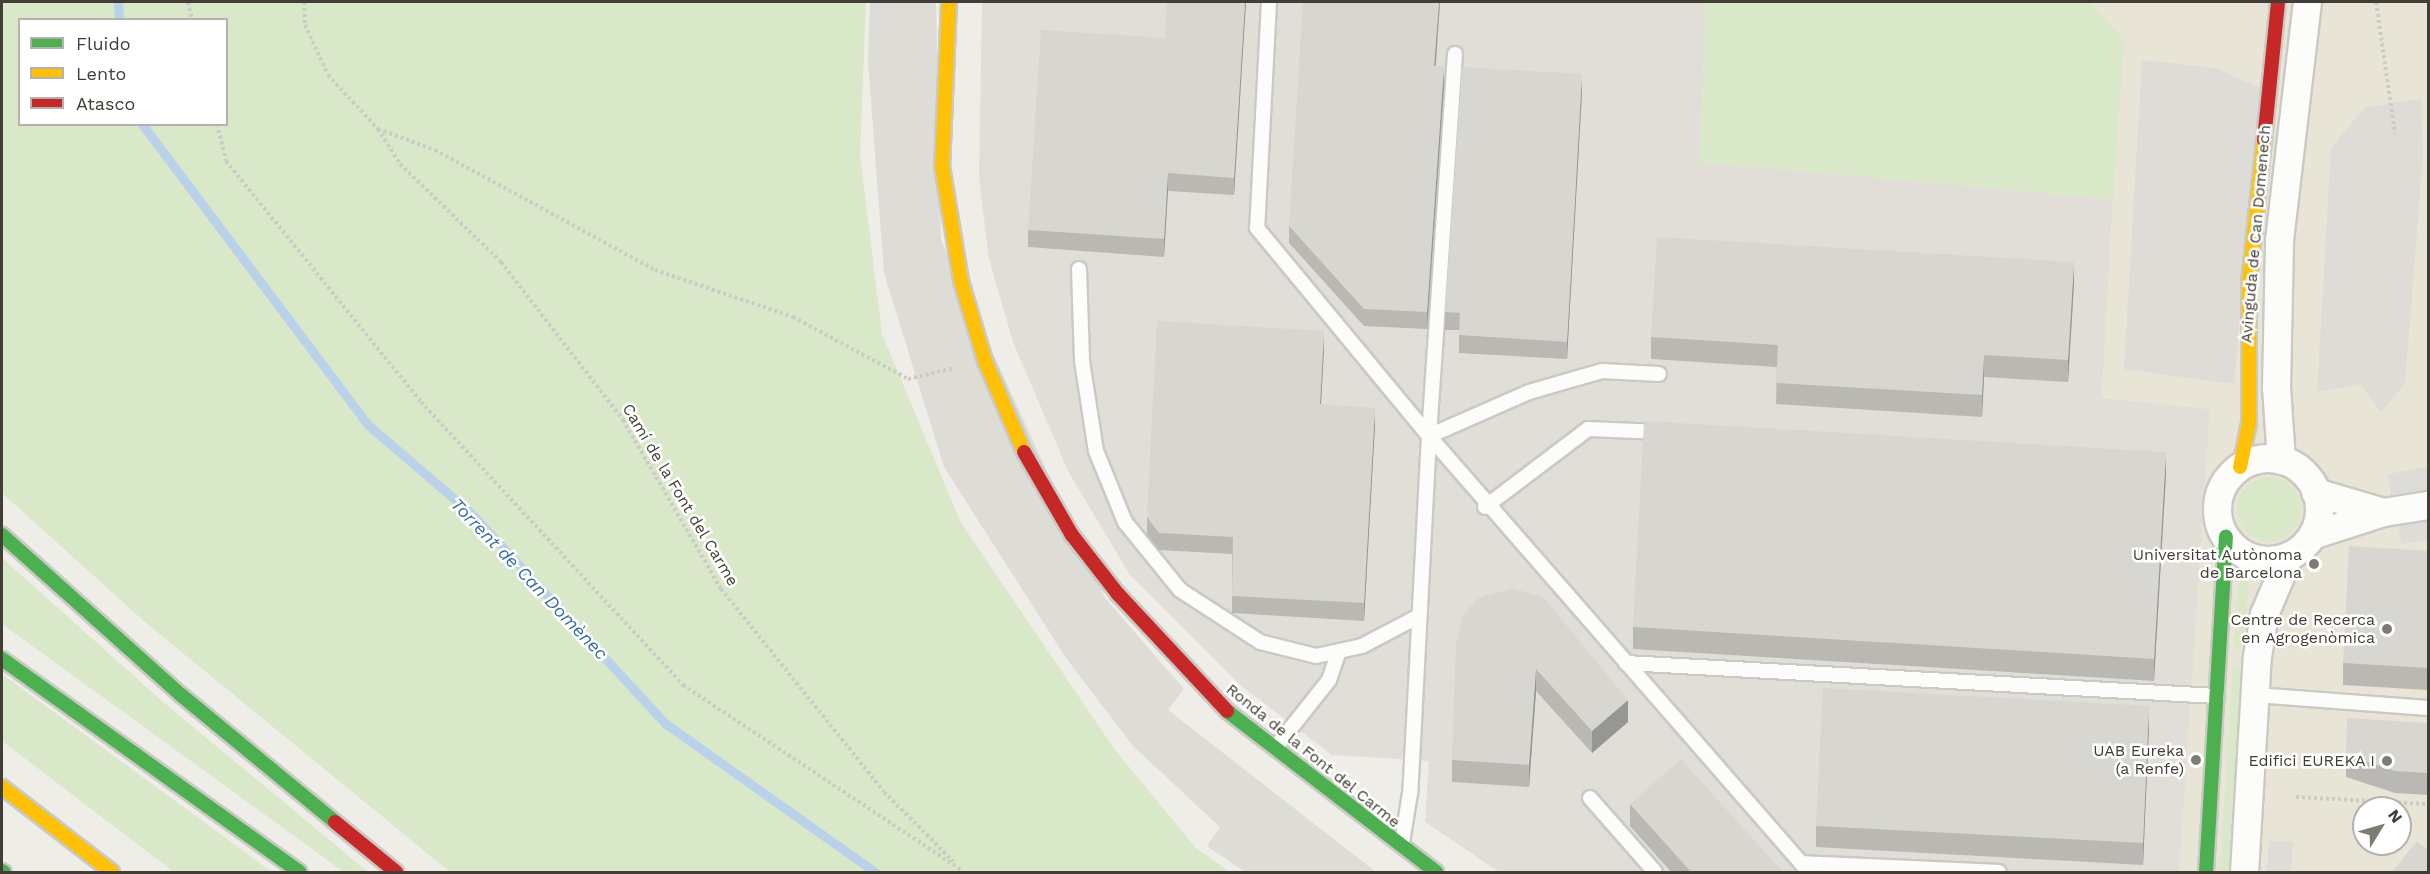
<!DOCTYPE html>
<meta charset="utf-8">
<style>
body{margin:0}
#map{position:relative;width:2430px;height:874px;overflow:hidden;background:#eeede7;font-family:"Work Sans",sans-serif}
div>[style]{position:absolute}
.industrial>*{inset:0;background:#e1ded8}
.education>*{inset:0;background:#e8e5d7}
.green>*{inset:0;background:#d9e8c8}
.round{border-radius:50%}
.parking>*{inset:0;background:#dddcd7}
.stream>*{height:9px;margin:-4.5px;padding:0 4.5px;transform-origin:4.5px;border-radius:4.5px;background:#bad2e9}
.path>*{height:4px;margin-top:-2px;transform-origin:0;background:repeating-linear-gradient(90deg,#cccbc6 0 3px,transparent 0 6px)}
.roads{filter:drop-shadow(2px 0 #cac9c3) drop-shadow(-2px 0 #cac9c3) drop-shadow(0 2px #cac9c3) drop-shadow(0 -2px #cac9c3)}
.lane>*{height:14px;margin:-7px;padding:0 7px;transform-origin:7px;border-radius:7px;background:#fcfcfb}
.street>*{height:27px;margin:-13.5px;padding:0 13.5px;transform-origin:13.5px;border-radius:13.5px;background:#fcfcfb}
.street>.ring{margin:-13.5px;padding:0;box-sizing:content-box;background:none;border:27px solid #fcfcfb;border-radius:50%}
.fast>*{height:14px;margin:-7px;padding:0 7px;transform-origin:7px;border-radius:7px;background:#4caf50}
.slow>*{height:14px;margin:-7px;padding:0 7px;transform-origin:7px;border-radius:7px;background:#ffc107}
.jam>*{height:14px;margin:-7px;padding:0 7px;transform-origin:7px;border-radius:7px;background:#c62828}
.wall>*{inset:0;background:#b9b8b3}
.shaded-wall>*{inset:0;background:#969692}
.building>*{inset:0;background:#d7d6d0}
.dots>*{width:16px;height:16px;translate:-50% -50%;box-sizing:border-box;border:3px solid #fff;border-radius:50%}
span{translate:-50% -50%;white-space:nowrap;text-align:center;line-height:1.15;-webkit-text-stroke:5px #fff;paint-order:stroke}
.street-label{font-size:16px;color:#423e35}
.poi-label{font-size:16px;color:#423e35}
.right{translate:-100% -50%;text-align:right}
.water-label{font-size:18px;color:#366ca6;font-style:italic}
.frame{position:absolute;inset:0;border:3px solid #423e35;pointer-events:none}
.legend{position:absolute;left:18px;top:18px;width:210px;height:108px;box-sizing:border-box;background:#fff;border:2px solid #b3b2ae;margin:0;padding:8px 10px;list-style:none;font-size:18px;color:#423e35}
.legend li{display:flex;align-items:center;gap:12px;height:30px}
.legend b{width:30px;border:2px solid #b3b2ae}
.north{position:absolute;left:2352px;top:796px;width:60px;height:60px;box-sizing:border-box;background:#fff;border:2px solid #b3b2ae;border-radius:50%;rotate:53deg;font-size:16px;font-weight:700;line-height:24px;text-align:center;color:#423e35}
.north::after{content:'';display:block;margin:auto;width:21px;height:27px;background:#7e7b73;clip-path:polygon(50% 0,100% 100%,50% 72%,0 100%)}
</style>
<div id="map">
<div class="industrial">
<div style="clip-path:polygon(982px 2px,1706px 2px,1700px 162px,2113px 199px,2102px 397px,2210px 409px,2182px 872px,1499px 872px,1425px 822px,1429px 761px,1332px 755px,1239px 684px,1130px 575px,1069px 473px,1013px 342px,989px 259px,979px 177px)"></div>
</div>
<div class="education">
<div style="clip-path:polygon(evenodd,1706px 2px,2428px 2px,2428px 872px,2179px 872px,2210px 409px,2102px 398px,2113px 199px,1700px 162px,1706px 2px,2364px 808px,2400px 808px,2400px 844px,2364px 844px,2364px 808px)"></div>
</div>
<div class="green">
<div style="clip-path:polygon(evenodd,2px 2px,866px 2px,860px 156px,882px 334px,961px 523px,1115px 750px,1196px 848px,1230px 872px,450px 872px,145px 622px,2px 493px,2px 2px,20px 20px,226px 20px,226px 124px,20px 124px,20px 20px)"></div>
<div style="clip-path:polygon(1706px 2px,2090px 2px,2124px 40px,2113px 199px,1700px 162px)"></div>
<div class="round" style="left:2237px;top:477px;width:64px;height:64px"></div>
<div style="clip-path:polygon(2px 558px,162px 701px,368px 872px,344px 872px,2px 624px)"></div>
<div style="clip-path:polygon(2239px 571px,2249px 572px,2244px 648px,2234px 647px)"></div>
<div style="clip-path:polygon(2233px 667px,2243px 668px,2231px 872px,2220px 872px)"></div>
<div style="clip-path:polygon(2px 674px,272px 872px,174px 872px,2px 741px)"></div>
</div>
<div class="parking">
<div style="clip-path:polygon(870px 2px,936px 2px,941px 240px,1105px 598px,1184px 689px,1168px 710px,1376px 872px,1245px 872px,1207px 846px,1220px 827px,1133px 746px,1066px 658px,944px 467px,884px 273px,868px 61px)"></div>
<div style="clip-path:polygon(2142px 60px,2215px 68px,2263px 89px,2234px 384px,2124px 369px)"></div>
<div style="clip-path:polygon(2421px 99px,2423px 155px,2405px 384px,2381px 412px,2360px 384px,2317px 392px,2331px 148px,2365px 107px)"></div>
<div style="clip-path:polygon(2428px 467px,2428px 490px,2391px 496px,2388px 474px)"></div>
<div style="clip-path:polygon(2428px 518px,2428px 540px,2401px 544px,2398px 522px)"></div>
<div style="clip-path:polygon(2269px 841px,2293px 841px,2291px 872px,2267px 872px)"></div>
</div>
<div class="stream">
<div style="left:118px;top:2px;width:18px;rotate:87deg"></div>
<div style="left:142px;top:124px;width:375px;rotate:53.1deg"></div>
<div style="left:367px;top:424px;width:137px;rotate:40.6deg"></div>
<div style="left:471px;top:513px;width:287px;rotate:47.3deg"></div>
<div style="left:666px;top:724px;width:256px;rotate:35.3deg"></div>
</div>
<div class="path">
<div style="left:188px;top:2px;width:18px;rotate:77deg"></div>
<div style="left:304px;top:2px;width:23px;rotate:88deg"></div>
<div style="left:305px;top:25px;width:55px;rotate:65.3deg"></div>
<div style="left:328px;top:75px;width:74px;rotate:47.2deg"></div>
<div style="left:378px;top:129px;width:61px;rotate:20.2deg"></div>
<div style="left:435px;top:150px;width:251px;rotate:28.6deg"></div>
<div style="left:655px;top:270px;width:146px;rotate:18.8deg"></div>
<div style="left:793px;top:317px;width:131px;rotate:28.3deg"></div>
<div style="left:908px;top:379px;width:47px;rotate:-13.4deg"></div>
<div style="left:2376px;top:2px;width:133px;rotate:81.8deg"></div>
<div style="left:217px;top:124px;width:38px;rotate:76deg"></div>
<div style="left:226px;top:161px;width:310px;rotate:51deg"></div>
<div style="left:421px;top:402px;width:386px;rotate:47.2deg"></div>
<div style="left:683px;top:685px;width:333px;rotate:33.6deg"></div>
<div style="left:378px;top:129px;width:41px;rotate:57.8deg"></div>
<div style="left:400px;top:164px;width:141px;rotate:44.1deg"></div>
<div style="left:501px;top:262px;width:200px;rotate:52.3deg"></div>
<div style="left:623px;top:420px;width:195px;rotate:59.9deg"></div>
<div style="left:721px;top:589px;width:260px;rotate:51.2deg"></div>
<div style="left:884px;top:792px;width:98px;rotate:45deg"></div>
<div style="left:2296px;top:797px;width:132px;rotate:3deg"></div>
</div>
<div class="roads">
<div class="lane">
<div style="left:1269px;top:2px;width:226px;rotate:93deg"></div>
<div style="left:1257px;top:228px;width:270px;rotate:50.4deg"></div>
<div style="left:1429px;top:436px;width:358px;rotate:93deg"></div>
<div style="left:1410px;top:793px;width:51px;rotate:99.1deg"></div>
<div style="left:1455px;top:54px;width:383px;rotate:93.9deg"></div>
<div style="left:1429px;top:436px;width:578px;rotate:48.93deg"></div>
<div style="left:1079px;top:269px;width:92px;rotate:88.1deg"></div>
<div style="left:1082px;top:361px;width:91px;rotate:81.2deg"></div>
<div style="left:1096px;top:451px;width:77px;rotate:67.8deg"></div>
<div style="left:1125px;top:522px;width:87px;rotate:51deg"></div>
<div style="left:1180px;top:590px;width:95px;rotate:33deg"></div>
<div style="left:1260px;top:642px;width:58px;rotate:14deg"></div>
<div style="left:1316px;top:656px;width:47px;rotate:-12.3deg"></div>
<div style="left:1362px;top:646px;width:64px;rotate:-27.8deg"></div>
<div style="left:1429px;top:436px;width:109px;rotate:-23.7deg"></div>
<div style="left:1529px;top:392px;width:76px;rotate:-16deg"></div>
<div style="left:1602px;top:371px;width:57px;rotate:3deg"></div>
<div style="left:1485px;top:507px;width:129px;rotate:-37.1deg"></div>
<div style="left:1588px;top:429px;width:73px;rotate:2.4deg"></div>
<div style="left:1626px;top:663px;width:592px;rotate:3.2deg"></div>
<div style="left:2256px;top:695px;width:172px;rotate:4.3deg"></div>
<div style="left:1275px;top:748px;width:87px;rotate:-51.5deg"></div>
<div style="left:1329px;top:680px;width:28px;rotate:-71deg"></div>
<div style="left:1590px;top:798px;width:98px;rotate:48.7deg"></div>
<div style="left:1801px;top:863px;width:198px;rotate:2.6deg"></div>
</div>
<div class="street">
<div class="ring" style="left:2217px;top:458px;width:75px;height:75px"></div>
<div style="left:2281px;top:460px;width:73px;rotate:-93.9deg"></div>
<div style="left:2276px;top:387px;width:147px;rotate:-88.8deg"></div>
<div style="left:2279px;top:240px;width:240px;rotate:-83.3deg"></div>
<div style="left:2315px;top:492px;width:71px;rotate:16.4deg"></div>
<div style="left:2312px;top:535px;width:75px;rotate:-17.9deg"></div>
<div style="left:2383px;top:512px;width:46px;rotate:-8.8deg"></div>
<div style="left:2244px;top:872px;width:216px;rotate:-86.6deg"></div>
<div style="left:2257px;top:656px;width:43px;rotate:-80.5deg"></div>
<div style="left:2264px;top:614px;width:64px;rotate:-67deg"></div>
</div>
<div class="fast">
<div style="left:2px;top:535px;width:240px;rotate:41.8deg"></div>
<div style="left:181px;top:695px;width:200px;rotate:39.5deg"></div>
<div style="left:2px;top:659px;width:366px;rotate:35.6deg"></div>
<div style="left:1227px;top:711px;width:264px;rotate:37.6deg"></div>
<div style="left:2px;top:871px;width:2px;rotate:27deg"></div>
<div style="left:2206px;top:872px;width:336px;rotate:-86.6deg"></div>
</div>
<div class="slow">
<div style="left:949px;top:2px;width:164px;rotate:92.4deg"></div>
<div style="left:942px;top:166px;width:117px;rotate:80.6deg"></div>
<div style="left:961px;top:281px;width:84px;rotate:73.3deg"></div>
<div style="left:985px;top:361px;width:99px;rotate:66.8deg"></div>
<div style="left:2240px;top:467px;width:45px;rotate:-78.4deg"></div>
<div style="left:2249px;top:423px;width:140px;rotate:-90deg"></div>
<div style="left:2249px;top:283px;width:144px;rotate:-84deg"></div>
<div style="left:2px;top:787px;width:139px;rotate:37.7deg"></div>
</div>
<div class="jam">
<div style="left:2264px;top:140px;width:139px;rotate:-84.2deg"></div>
<div style="left:1024px;top:452px;width:96px;rotate:60deg"></div>
<div style="left:1072px;top:535px;width:75px;rotate:52.1deg"></div>
<div style="left:1118px;top:594px;width:160px;rotate:47deg"></div>
<div style="left:335px;top:822px;width:79px;rotate:39.3deg"></div>
</div>
</div>
<div class="wall">
<div style="clip-path:polygon(1246px 2px,1234px 195px,1168px 191px,1164px 257px,1028px 247px,1028px 230px,1165px 38px)"></div>
<div style="clip-path:polygon(1440px 2px,1436px 66px,1444px 84px,1427px 329px,1364px 326px,1289px 243px,1289px 226px)"></div>
<div style="clip-path:polygon(1582px 92px,1567px 359px,1459px 353px,1459px 330px,1445px 330px,1445px 312px)"></div>
<div style="clip-path:polygon(2074px 284px,2068px 382px,1984px 377px,1982px 417px,1776px 404px,1777px 367px,1651px 359px,1651px 337px)"></div>
<div style="clip-path:polygon(1324px 348px,1321px 404px,1375px 425px,1364px 621px,1232px 613px,1232px 554px,1159px 550px,1147px 534px,1147px 517px)"></div>
<div style="clip-path:polygon(2166px 474px,2154px 681px,1633px 649px,1633px 627px)"></div>
<div style="clip-path:polygon(2428px 551px,2428px 690px,2343px 685px,2343px 663px)"></div>
<div style="clip-path:polygon(1464px 614px,1628px 722px,1592px 753px,1536px 691px,1529px 787px,1452px 782px,1452px 760px)"></div>
<div style="clip-path:polygon(2428px 723px,2428px 795px,2395px 793px,2346px 777px,2346px 755px)"></div>
<div style="clip-path:polygon(2149px 727px,2143px 865px,1816px 847px,1816px 826px)"></div>
<div style="clip-path:polygon(1630px 804px,1784px 873px,1672px 873px,1630px 826px)"></div>
</div>
<div class="shaded-wall">
<div style="clip-path:polygon(1245px 2px,1246px 2px,1234px 195px,1234px 178px)"></div>
<div style="clip-path:polygon(1439px 2px,1440px 2px,1434px 83px,1434px 66px)"></div>
<div style="clip-path:polygon(1444px 66px,1444px 84px,1427px 329px,1427px 312px)"></div>
<div style="clip-path:polygon(1582px 74px,1582px 92px,1567px 359px,1567px 342px)"></div>
<div style="clip-path:polygon(1168px 173px,1168px 191px,1164px 257px,1164px 239px)"></div>
<div style="clip-path:polygon(2074px 262px,2074px 284px,2068px 382px,2068px 360px)"></div>
<div style="clip-path:polygon(1324px 331px,1324px 348px,1320px 422px,1320px 404px)"></div>
<div style="clip-path:polygon(1984px 355px,1984px 377px,1982px 417px,1982px 395px)"></div>
<div style="clip-path:polygon(1375px 408px,1375px 425px,1364px 621px,1364px 603px)"></div>
<div style="clip-path:polygon(2166px 452px,2166px 474px,2154px 681px,2154px 659px)"></div>
<div style="clip-path:polygon(1536px 669px,1536px 691px,1529px 787px,1529px 765px)"></div>
<div style="clip-path:polygon(1628px 700px,1628px 722px,1592px 753px,1592px 731px)"></div>
<div style="clip-path:polygon(2149px 706px,2149px 727px,2143px 865px,2143px 843px)"></div>
</div>
<div class="building">
<div style="clip-path:polygon(1167px 2px,1245px 2px,1234px 178px,1168px 173px,1164px 239px,1028px 230px,1041px 30px,1165px 38px)"></div>
<div style="clip-path:polygon(1303px 2px,1439px 2px,1434px 66px,1444px 66px,1427px 312px,1364px 309px,1289px 226px)"></div>
<div style="clip-path:polygon(1462px 67px,1582px 74px,1567px 342px,1459px 335px,1460px 313px,1445px 312px)"></div>
<div style="clip-path:polygon(1657px 237px,2074px 262px,2068px 360px,1984px 355px,1982px 395px,1776px 383px,1778px 345px,1651px 337px)"></div>
<div style="clip-path:polygon(1157px 321px,1324px 331px,1320px 404px,1375px 408px,1364px 603px,1232px 596px,1233px 537px,1159px 533px,1147px 517px)"></div>
<div style="clip-path:polygon(1644px 421px,2166px 452px,2154px 659px,1633px 627px)"></div>
<div style="clip-path:polygon(2349px 546px,2428px 551px,2428px 668px,2343px 663px)"></div>
<div style="clip-path:polygon(1513px 588px,1544px 598px,1628px 700px,1592px 731px,1536px 669px,1529px 765px,1452px 760px,1456px 644px,1464px 614px,1478px 598px)"></div>
<div style="clip-path:polygon(1823px 688px,2149px 706px,2143px 843px,1816px 826px)"></div>
<div style="clip-path:polygon(2347px 718px,2428px 723px,2428px 773px,2395px 771px,2346px 755px)"></div>
<div style="clip-path:polygon(1681px 759px,1784px 873px,1692px 873px,1630px 804px)"></div>
<div style="clip-path:polygon(2417px 841px,2428px 850px,2428px 873px,2391px 873px)"></div>
</div>
<div class="dots">
<div style="left:2314px;top:564px;background:#7e7b73"></div>
<div style="left:2387px;top:629px;background:#7e7b73"></div>
<div style="left:2196px;top:760px;background:#7e7b73"></div>
<div style="left:2387px;top:761px;background:#7e7b73"></div>
</div>
<div class="street-label">
<span style="left:2256px;top:234px;rotate:-85deg">Avinguda de Can Domenech</span>
<span style="left:680px;top:495px;rotate:59deg">Camí de la Font del Carme</span>
<span style="left:1313px;top:756px;rotate:39deg">Ronda de la Font del Carme</span>
</div>
<div class="poi-label">
<span class="right" style="left:2302px;top:564px">Universitat Autònoma<br>de Barcelona</span>
<span class="right" style="left:2375px;top:629px">Centre de Recerca<br>en Agrogenòmica</span>
<span class="right" style="left:2184px;top:760px">UAB Eureka<br>(a Renfe)</span>
<span class="right" style="left:2375px;top:761px">Edifici EUREKA I</span>
</div>
<div class="water-label">
<span style="left:529px;top:579px;rotate:46deg">Torrent de Can Domènec</span>
</div>
<div class="frame"></div>
<ul class="legend">
<li><b style="height:8px;background:#4caf50"></b>Fluido</li>
<li><b style="height:8px;background:#ffc107"></b>Lento</li>
<li><b style="height:8px;background:#c62828"></b>Atasco</li>
</ul>
<div class="north">N</div>
</div>
